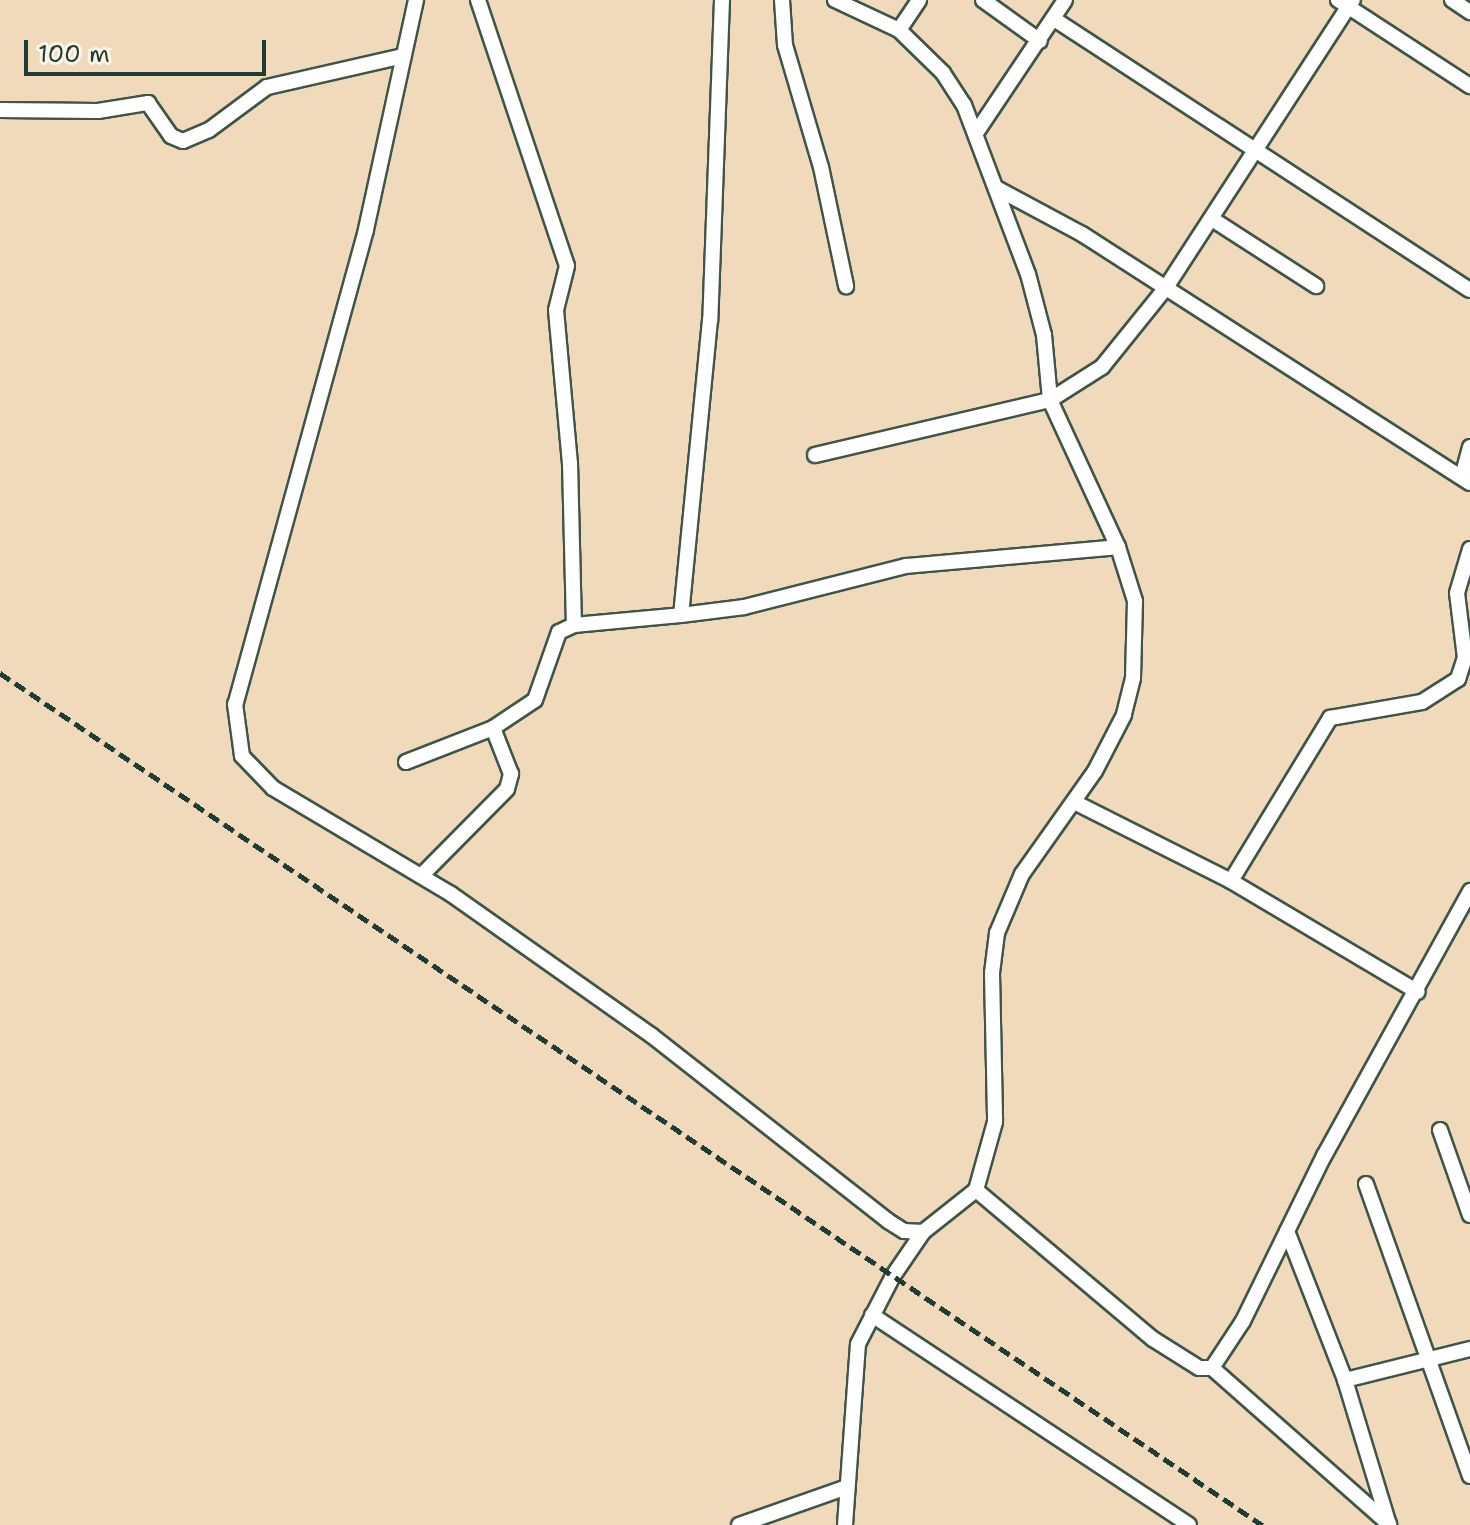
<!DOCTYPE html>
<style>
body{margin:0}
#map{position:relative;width:1470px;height:1525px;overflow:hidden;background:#f1dabb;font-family:"Shantell Sans",sans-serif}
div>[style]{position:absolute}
.roads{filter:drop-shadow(2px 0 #3e5548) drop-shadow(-2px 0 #3e5548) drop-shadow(0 2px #3e5548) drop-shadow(0 -2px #3e5548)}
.minor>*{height:14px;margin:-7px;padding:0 7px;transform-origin:7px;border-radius:7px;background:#fff}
.rail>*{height:5px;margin-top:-2.5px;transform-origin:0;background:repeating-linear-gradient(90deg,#1f3d34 0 12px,transparent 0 18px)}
span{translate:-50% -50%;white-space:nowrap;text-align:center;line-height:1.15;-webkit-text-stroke:8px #fcf5e5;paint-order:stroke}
.scale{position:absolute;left:24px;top:40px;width:242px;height:36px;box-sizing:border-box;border:4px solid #1f3d34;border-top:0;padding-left:10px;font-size:24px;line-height:28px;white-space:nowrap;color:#1f3d34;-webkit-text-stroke:6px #fcf5e5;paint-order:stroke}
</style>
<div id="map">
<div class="roads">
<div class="minor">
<div style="left:416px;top:0;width:235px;rotate:102.3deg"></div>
<div style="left:366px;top:230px;width:492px;rotate:105.4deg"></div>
<div style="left:235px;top:704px;width:52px;rotate:82.3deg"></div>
<div style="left:242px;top:756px;width:45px;rotate:45.9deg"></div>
<div style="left:273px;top:788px;width:207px;rotate:30.8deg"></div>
<div style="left:451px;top:894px;width:245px;rotate:35.2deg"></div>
<div style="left:651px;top:1035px;width:301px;rotate:38.1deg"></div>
<div style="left:888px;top:1221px;width:19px;rotate:32deg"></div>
<div style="left:904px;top:1231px;width:19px;rotate:3deg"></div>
<div style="left:923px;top:1232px;width:68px;rotate:-38.4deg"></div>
<div style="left:478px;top:0;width:280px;rotate:71.5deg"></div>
<div style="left:567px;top:266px;width:45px;rotate:104deg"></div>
<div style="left:556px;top:310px;width:154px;rotate:84.8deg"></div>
<div style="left:570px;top:463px;width:162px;rotate:88.6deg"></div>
<div style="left:722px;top:0;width:320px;rotate:92.1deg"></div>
<div style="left:710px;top:320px;width:296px;rotate:95.6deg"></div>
<div style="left:681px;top:615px;width:64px;rotate:-7.2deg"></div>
<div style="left:744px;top:607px;width:167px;rotate:-14.2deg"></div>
<div style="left:906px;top:566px;width:213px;rotate:-5.1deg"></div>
<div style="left:782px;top:0;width:45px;rotate:86.2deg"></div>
<div style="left:785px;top:45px;width:127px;rotate:73.6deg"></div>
<div style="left:821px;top:167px;width:122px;rotate:78.1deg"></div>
<div style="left:835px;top:0;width:71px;rotate:25.1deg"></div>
<div style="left:899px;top:30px;width:62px;rotate:44.3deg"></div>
<div style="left:943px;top:73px;width:38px;rotate:57deg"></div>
<div style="left:964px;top:105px;width:181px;rotate:69.3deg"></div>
<div style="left:1028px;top:274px;width:63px;rotate:75.3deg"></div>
<div style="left:1044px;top:335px;width:65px;rotate:84.7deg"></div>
<div style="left:1050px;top:400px;width:162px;rotate:65.2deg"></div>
<div style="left:1118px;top:547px;width:57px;rotate:72.5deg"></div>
<div style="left:1135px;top:601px;width:77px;rotate:91.5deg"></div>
<div style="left:1133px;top:678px;width:38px;rotate:104deg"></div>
<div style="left:1124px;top:715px;width:63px;rotate:117.4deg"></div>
<div style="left:1095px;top:771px;width:126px;rotate:125.3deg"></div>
<div style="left:1022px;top:874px;width:64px;rotate:113deg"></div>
<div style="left:997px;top:933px;width:40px;rotate:97.1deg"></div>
<div style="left:992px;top:973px;width:149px;rotate:88.8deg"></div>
<div style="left:995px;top:1122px;width:71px;rotate:105.6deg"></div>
<div style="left:976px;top:1190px;width:231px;rotate:40.1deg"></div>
<div style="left:1153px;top:1339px;width:54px;rotate:32.2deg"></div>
<div style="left:1199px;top:1368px;width:13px"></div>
<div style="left:1212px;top:1368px;width:56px;rotate:-56.6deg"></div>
<div style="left:1243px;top:1321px;width:184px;rotate:-63.9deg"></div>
<div style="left:1324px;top:1156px;width:303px;rotate:-61.1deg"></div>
<div style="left:983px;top:0;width:70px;rotate:35.7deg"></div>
<div style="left:1338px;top:0;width:158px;rotate:33.1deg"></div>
<div style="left:1452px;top:0;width:22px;rotate:34deg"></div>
<div style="left:1054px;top:19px;width:496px;rotate:33.1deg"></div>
<div style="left:899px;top:30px;width:36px;rotate:-56deg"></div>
<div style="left:0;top:110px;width:98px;rotate:0.6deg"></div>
<div style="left:98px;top:111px;width:51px;rotate:-9.1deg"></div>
<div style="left:148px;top:103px;width:40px;rotate:55.1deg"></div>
<div style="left:171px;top:136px;width:13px;rotate:23deg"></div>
<div style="left:183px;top:141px;width:28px;rotate:-23deg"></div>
<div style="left:209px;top:130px;width:72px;rotate:-36.6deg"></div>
<div style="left:267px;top:87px;width:140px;rotate:-12.8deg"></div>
<div style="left:976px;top:133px;width:160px;rotate:-56.2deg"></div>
<div style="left:998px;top:189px;width:95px;rotate:28.2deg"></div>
<div style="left:1082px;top:234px;width:461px;rotate:32.7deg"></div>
<div style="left:1212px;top:219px;width:124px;rotate:32.8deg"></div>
<div style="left:815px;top:455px;width:241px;rotate:-13.2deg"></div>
<div style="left:1050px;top:400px;width:62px;rotate:-32.4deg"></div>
<div style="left:1102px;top:367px;width:100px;rotate:-51.1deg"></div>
<div style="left:1165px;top:289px;width:345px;rotate:-57deg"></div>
<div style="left:1462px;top:477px;width:31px;rotate:-75deg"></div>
<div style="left:406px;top:762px;width:93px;rotate:-21.3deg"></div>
<div style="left:1074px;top:802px;width:176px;rotate:26.7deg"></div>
<div style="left:1231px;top:881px;width:217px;rotate:30.7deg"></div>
<div style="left:421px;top:876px;width:122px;rotate:-45.3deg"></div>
<div style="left:507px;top:789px;width:16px;rotate:-75deg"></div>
<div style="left:511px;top:774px;width:49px;rotate:-111.4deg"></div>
<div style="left:493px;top:728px;width:50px;rotate:-33.7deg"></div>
<div style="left:535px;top:700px;width:72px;rotate:-70.6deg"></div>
<div style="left:559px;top:632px;width:17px;rotate:-25deg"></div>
<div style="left:574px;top:625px;width:107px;rotate:-5.3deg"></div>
<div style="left:1231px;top:881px;width:191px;rotate:-58.7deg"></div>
<div style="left:1330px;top:718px;width:93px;rotate:-9.9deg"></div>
<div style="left:1422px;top:702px;width:43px;rotate:-32.6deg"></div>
<div style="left:1458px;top:679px;width:22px;rotate:-72deg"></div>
<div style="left:1465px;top:658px;width:65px;rotate:-97deg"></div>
<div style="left:1457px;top:593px;width:46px;rotate:-73.5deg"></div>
<div style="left:1440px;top:1130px;width:90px;rotate:70.6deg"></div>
<div style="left:1366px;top:1184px;width:310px;rotate:70.4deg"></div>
<div style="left:1287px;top:1231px;width:160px;rotate:68.7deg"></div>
<div style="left:1345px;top:1380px;width:152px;rotate:73.1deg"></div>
<div style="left:872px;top:1315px;width:380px;rotate:33.5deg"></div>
<div style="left:1212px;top:1368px;width:236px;rotate:41.4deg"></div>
<div style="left:1345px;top:1380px;width:129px;rotate:-13.9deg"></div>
<div style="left:739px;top:1525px;width:114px;rotate:-19.4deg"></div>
<div style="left:845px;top:1525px;width:181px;rotate:-85.9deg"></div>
<div style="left:858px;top:1344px;width:76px;rotate:-62.8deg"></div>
<div style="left:893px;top:1276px;width:53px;rotate:-55.7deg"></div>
</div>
</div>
<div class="rail">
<div style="left:0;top:673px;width:1523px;rotate:34.02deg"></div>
</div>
<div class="scale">100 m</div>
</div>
